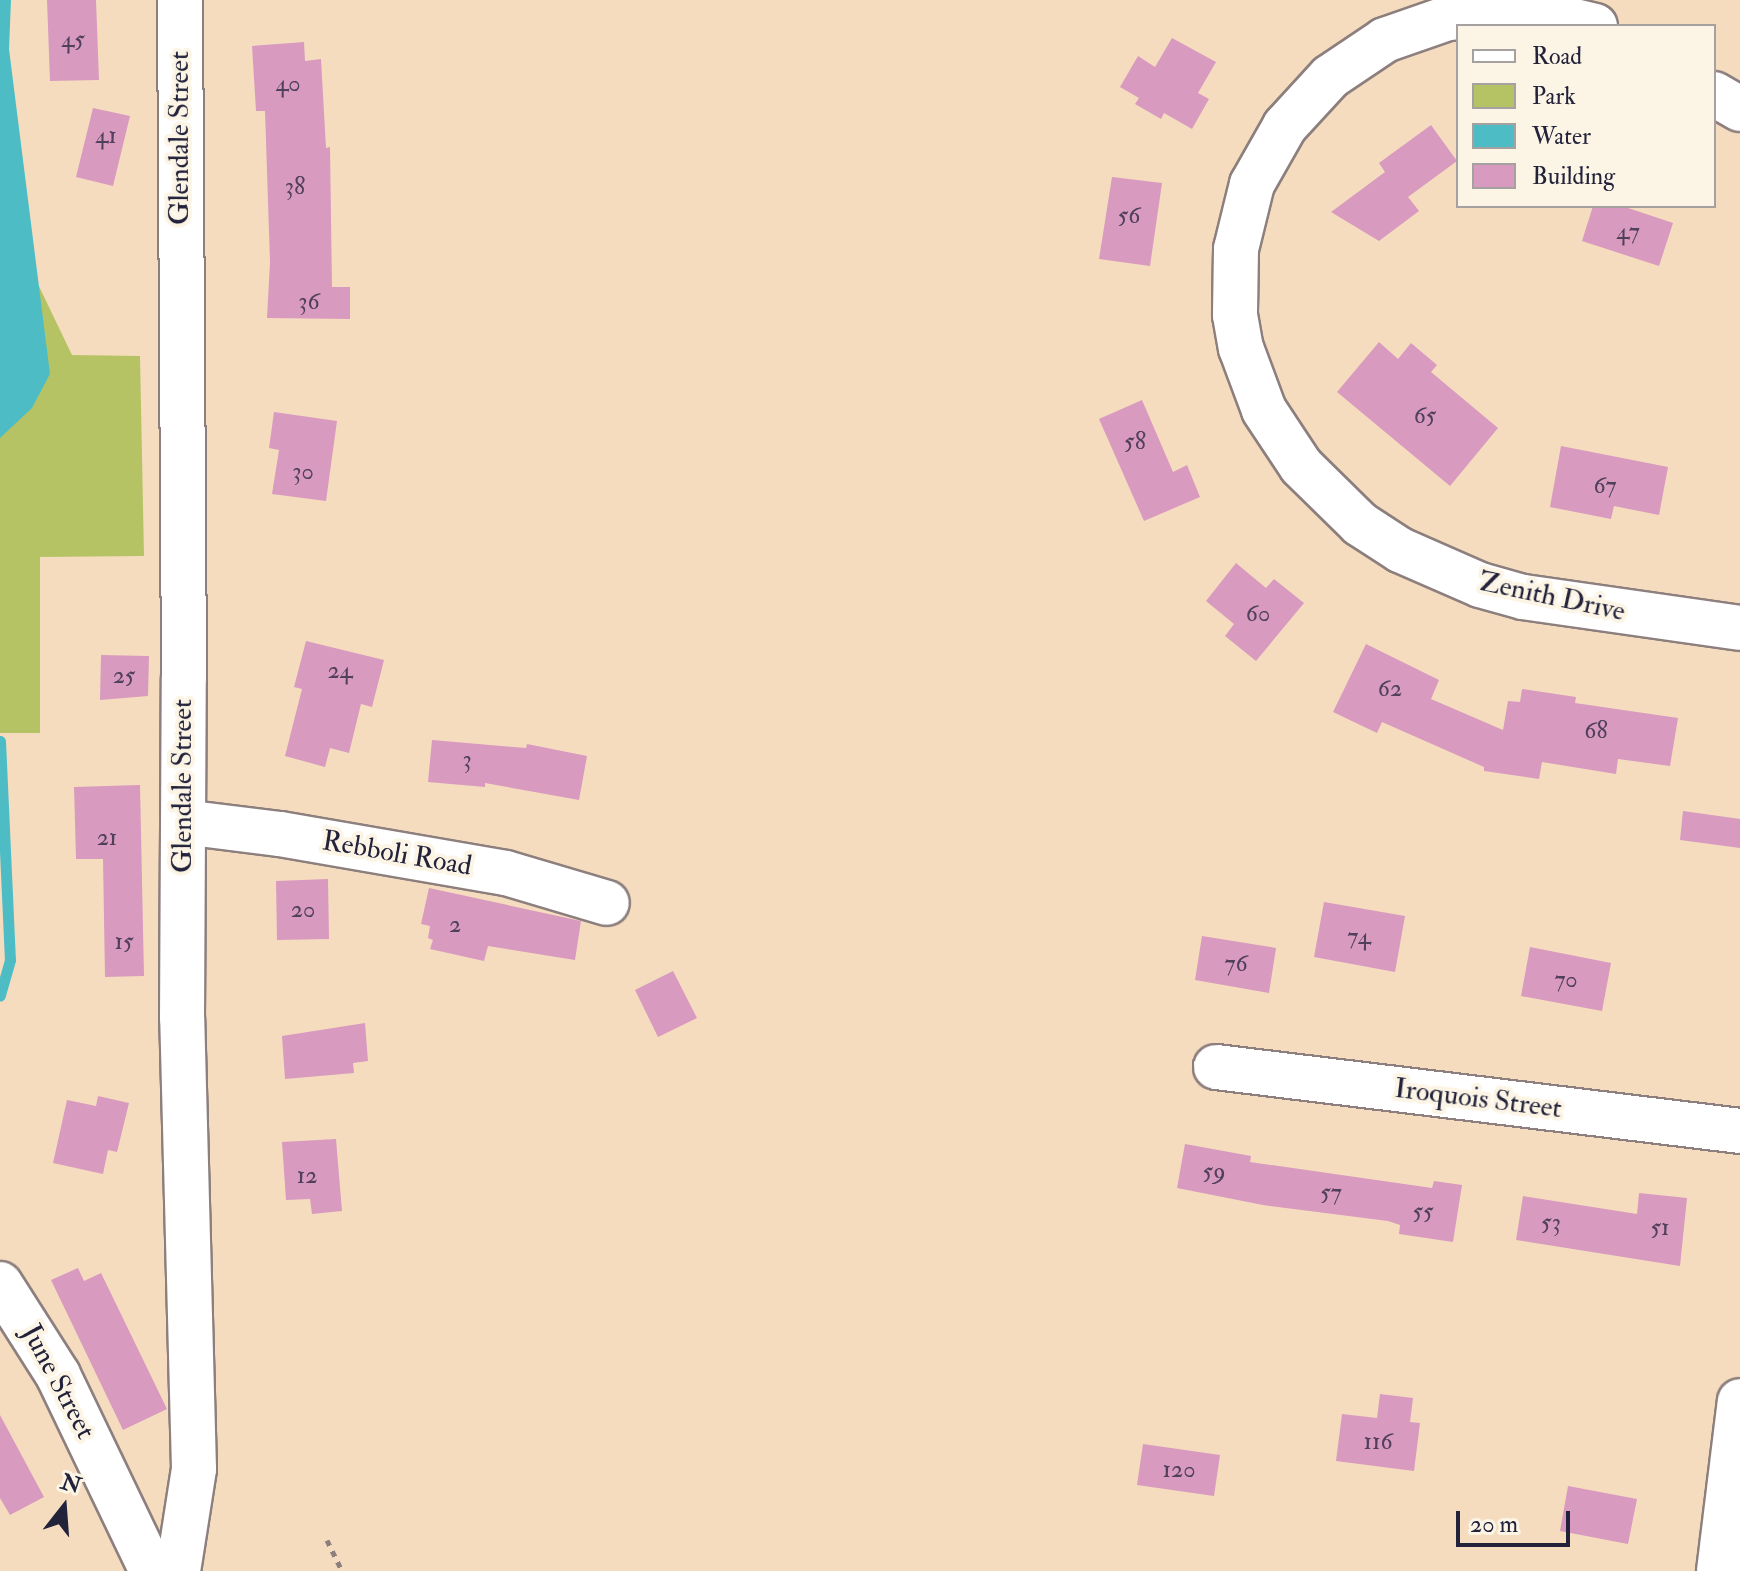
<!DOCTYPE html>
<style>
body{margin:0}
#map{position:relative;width:1740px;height:1571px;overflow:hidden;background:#f5dcbf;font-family:"IM FELL Double Pica",serif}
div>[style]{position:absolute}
.green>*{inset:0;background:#b6c365}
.water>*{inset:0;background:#4ebcc5}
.stream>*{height:11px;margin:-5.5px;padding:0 5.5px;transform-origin:5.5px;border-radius:5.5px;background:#4ebcc5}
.building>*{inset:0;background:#d89abf}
.path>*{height:5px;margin-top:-2.5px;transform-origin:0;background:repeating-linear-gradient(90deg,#8c7f7d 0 6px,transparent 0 12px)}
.roads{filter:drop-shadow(2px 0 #8c7f7d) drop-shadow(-2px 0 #8c7f7d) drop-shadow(0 2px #8c7f7d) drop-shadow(0 -2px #8c7f7d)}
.minor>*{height:44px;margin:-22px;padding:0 22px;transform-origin:22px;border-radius:22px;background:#fff}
.tertiary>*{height:44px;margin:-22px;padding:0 22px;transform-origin:22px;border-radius:22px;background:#fff}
span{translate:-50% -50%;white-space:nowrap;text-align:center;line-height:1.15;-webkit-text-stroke:8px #fcf5e5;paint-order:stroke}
.number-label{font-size:24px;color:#50405c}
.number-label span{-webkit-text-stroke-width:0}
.street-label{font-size:28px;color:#22223b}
.legend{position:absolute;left:1456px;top:24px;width:260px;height:184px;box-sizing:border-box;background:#fcf5e5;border:2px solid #a5a1a1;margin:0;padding:10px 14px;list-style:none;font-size:24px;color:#22223b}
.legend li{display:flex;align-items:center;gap:16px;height:40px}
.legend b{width:40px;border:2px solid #a5a1a1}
.north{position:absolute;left:24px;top:1467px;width:80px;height:80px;-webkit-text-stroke:6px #fcf5e5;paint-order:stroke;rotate:17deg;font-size:22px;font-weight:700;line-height:32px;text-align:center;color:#22223b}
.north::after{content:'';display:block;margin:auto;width:28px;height:36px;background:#22223b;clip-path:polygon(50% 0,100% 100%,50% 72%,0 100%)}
.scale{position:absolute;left:1456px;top:1511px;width:114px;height:36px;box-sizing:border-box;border:4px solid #22223b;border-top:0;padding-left:10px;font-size:24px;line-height:28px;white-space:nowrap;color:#22223b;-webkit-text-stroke:6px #fcf5e5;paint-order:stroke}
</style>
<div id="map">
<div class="green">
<div style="clip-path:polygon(0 53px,35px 278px,72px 355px,140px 356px,144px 556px,40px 557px,40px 733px,0 733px)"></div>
</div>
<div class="water">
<div style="clip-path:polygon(0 0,11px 0,9px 49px,50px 374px,32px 408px,0 438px)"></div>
</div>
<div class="stream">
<div style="left:0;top:741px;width:219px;rotate:87.4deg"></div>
<div style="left:10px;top:960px;width:37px;rotate:106deg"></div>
</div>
<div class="building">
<div style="clip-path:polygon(47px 0,96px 0,99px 80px,50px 81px)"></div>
<div style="clip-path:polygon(1172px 38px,1216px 62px,1198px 93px,1209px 99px,1192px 129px,1164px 113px,1161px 119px,1135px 104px,1139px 98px,1120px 87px,1138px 56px,1155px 67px)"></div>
<div style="clip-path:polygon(304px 42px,305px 61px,321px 59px,326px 148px,330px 147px,332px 287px,350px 287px,350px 319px,267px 318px,270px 262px,265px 111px,256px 111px,252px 46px)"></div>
<div style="clip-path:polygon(93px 108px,130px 116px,113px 186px,76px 177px)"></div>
<div style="clip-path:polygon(1431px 125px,1457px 161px,1408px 197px,1419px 211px,1379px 241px,1331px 212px,1385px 172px,1379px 163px)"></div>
<div style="clip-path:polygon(1112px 177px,1162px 183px,1150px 266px,1099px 259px)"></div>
<div style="clip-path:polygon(1593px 206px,1622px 206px,1673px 223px,1659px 266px,1582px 241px)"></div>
<div style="clip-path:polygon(1379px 342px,1398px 359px,1411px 343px,1437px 365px,1431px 372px,1498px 428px,1450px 486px,1337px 392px)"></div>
<div style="clip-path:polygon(1142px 400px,1173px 472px,1187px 465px,1200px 497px,1144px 521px,1099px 419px)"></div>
<div style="clip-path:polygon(274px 412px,337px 421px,326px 501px,272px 494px,279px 450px,269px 448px)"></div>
<div style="clip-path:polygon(1561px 446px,1668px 467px,1659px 515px,1614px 506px,1611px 519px,1550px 507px)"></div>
<div style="clip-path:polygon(1236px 563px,1266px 588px,1274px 579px,1304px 603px,1256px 661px,1225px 636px,1234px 624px,1206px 601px)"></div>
<div style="clip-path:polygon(306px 641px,384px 660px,372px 707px,361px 704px,349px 753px,330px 748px,325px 767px,285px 756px,302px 689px,294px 687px)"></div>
<div style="clip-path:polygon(1366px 644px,1439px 680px,1431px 699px,1503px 730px,1508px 701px,1520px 702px,1522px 689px,1576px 697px,1575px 703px,1678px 718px,1670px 766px,1618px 759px,1616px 774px,1542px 762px,1539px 779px,1484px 771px,1484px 767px,1382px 722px,1377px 733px,1333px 712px)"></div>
<div style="clip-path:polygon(101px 655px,149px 656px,148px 696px,100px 700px)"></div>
<div style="clip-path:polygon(432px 740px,526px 748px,527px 744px,587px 756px,579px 800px,485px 783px,485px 787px,428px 782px)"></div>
<div style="clip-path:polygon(140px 785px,144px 976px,105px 977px,103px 859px,76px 859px,74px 787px)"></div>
<div style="clip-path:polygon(1683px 811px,1740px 819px,1740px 848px,1680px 840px)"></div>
<div style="clip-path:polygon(328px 879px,329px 939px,277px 940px,276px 881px)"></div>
<div style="clip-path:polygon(429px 888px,581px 921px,575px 960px,488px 946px,484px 961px,430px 949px,433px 940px,428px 938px,430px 926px,421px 924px)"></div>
<div style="clip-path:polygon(1324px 902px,1405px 916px,1395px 972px,1314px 957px)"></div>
<div style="clip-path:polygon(1202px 936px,1276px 948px,1269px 993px,1195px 980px)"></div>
<div style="clip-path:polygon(1530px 947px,1611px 963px,1602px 1011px,1521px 996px)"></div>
<div style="clip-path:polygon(673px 971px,697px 1018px,658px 1037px,635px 990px)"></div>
<div style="clip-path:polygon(365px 1023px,368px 1061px,353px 1063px,354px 1073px,285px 1079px,282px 1036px)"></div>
<div style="clip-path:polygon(98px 1096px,129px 1103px,117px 1152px,108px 1150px,103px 1174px,53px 1163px,67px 1100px,96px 1106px)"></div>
<div style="clip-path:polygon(336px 1139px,342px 1211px,312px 1214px,310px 1199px,286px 1200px,282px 1142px)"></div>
<div style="clip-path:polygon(1185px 1144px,1251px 1156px,1250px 1162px,1432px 1188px,1434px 1181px,1462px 1185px,1453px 1242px,1399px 1234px,1400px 1225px,1388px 1221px,1263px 1205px,1177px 1188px)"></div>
<div style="clip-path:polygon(1639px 1193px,1687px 1198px,1680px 1266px,1516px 1240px,1523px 1196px,1637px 1214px)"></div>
<div style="clip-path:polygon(78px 1268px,84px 1281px,101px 1273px,167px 1409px,123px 1430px,51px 1280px)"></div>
<div style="clip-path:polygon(1380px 1394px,1413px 1398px,1410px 1422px,1420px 1423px,1414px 1471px,1336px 1461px,1342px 1414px,1377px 1418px)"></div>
<div style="clip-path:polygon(0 1415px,44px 1497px,10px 1515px,0 1498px)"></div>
<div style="clip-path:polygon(1143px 1444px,1220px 1455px,1214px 1496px,1137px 1485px)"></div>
<div style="clip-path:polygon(1568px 1486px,1637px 1499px,1628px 1544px,1560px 1531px)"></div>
</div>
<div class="path">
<div style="left:327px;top:1540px;width:34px;rotate:64deg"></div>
</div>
<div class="roads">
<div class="minor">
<div style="left:1595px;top:26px;width:51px;rotate:-166.5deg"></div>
<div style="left:1545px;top:14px;width:30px;rotate:-174deg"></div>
<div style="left:1515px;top:11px;width:67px;rotate:174deg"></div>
<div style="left:1448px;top:18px;width:67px;rotate:160.8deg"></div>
<div style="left:1385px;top:40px;width:66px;rotate:146.1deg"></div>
<div style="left:1330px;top:77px;width:67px;rotate:132.6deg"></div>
<div style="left:1285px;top:126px;width:67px;rotate:119.6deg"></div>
<div style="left:1252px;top:184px;width:67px;rotate:103.8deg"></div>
<div style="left:1236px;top:249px;width:66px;rotate:90.9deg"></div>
<div style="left:1235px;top:315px;width:34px;rotate:80deg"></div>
<div style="left:1241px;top:348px;width:66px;rotate:69.6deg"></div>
<div style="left:1264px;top:410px;width:67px;rotate:56.5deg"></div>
<div style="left:1301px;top:466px;width:83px;rotate:44.5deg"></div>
<div style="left:1360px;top:524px;width:48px;rotate:33deg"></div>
<div style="left:1400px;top:550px;width:87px;rotate:23.6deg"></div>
<div style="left:1480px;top:585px;width:45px;rotate:15.6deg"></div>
<div style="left:1523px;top:597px;width:219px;rotate:8.1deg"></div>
<div style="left:1714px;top:94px;width:30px;rotate:30deg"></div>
<div style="left:183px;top:822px;width:98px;rotate:7.1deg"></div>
<div style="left:280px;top:834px;width:229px;rotate:9.8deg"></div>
<div style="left:506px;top:873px;width:105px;rotate:16.5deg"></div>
<div style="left:1216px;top:1067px;width:528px;rotate:6.96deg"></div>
<div style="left:178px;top:1571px;width:103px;rotate:-81.1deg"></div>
<div style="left:194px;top:1469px;width:451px;rotate:-91.5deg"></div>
<div style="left:182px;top:1018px;width:340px;rotate:-89.7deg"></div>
<div style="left:184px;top:678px;width:678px;rotate:-90.34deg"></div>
<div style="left:1719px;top:1571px;width:171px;rotate:-83deg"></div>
</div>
<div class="tertiary">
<div style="left:0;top:1284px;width:108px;rotate:57.5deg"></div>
<div style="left:58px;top:1375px;width:217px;rotate:64.4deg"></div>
</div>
</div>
<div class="number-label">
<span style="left:73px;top:40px">45</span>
<span style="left:288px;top:84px">40</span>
<span style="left:106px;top:136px">41</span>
<span style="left:295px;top:187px">38</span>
<span style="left:1129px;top:216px">56</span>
<span style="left:1628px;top:232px">47</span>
<span style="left:309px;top:302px">36</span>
<span style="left:1425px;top:416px">65</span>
<span style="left:1135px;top:442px">58</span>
<span style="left:303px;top:472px">30</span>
<span style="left:1605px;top:486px">67</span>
<span style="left:1258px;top:614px">60</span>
<span style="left:340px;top:671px">24</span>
<span style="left:124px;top:676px">25</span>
<span style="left:1390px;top:689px">62</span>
<span style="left:1596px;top:731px">68</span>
<span style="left:467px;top:760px">3</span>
<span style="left:107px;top:838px">21</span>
<span style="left:303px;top:910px">20</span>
<span style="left:455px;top:925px">2</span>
<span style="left:1359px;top:937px">74</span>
<span style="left:124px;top:942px">15</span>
<span style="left:1236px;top:964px">76</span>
<span style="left:1566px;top:980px">70</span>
<span style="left:1214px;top:1172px">59</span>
<span style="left:307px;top:1176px">12</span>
<span style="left:1331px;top:1193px">57</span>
<span style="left:1423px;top:1212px">55</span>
<span style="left:1551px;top:1223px">53</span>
<span style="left:1660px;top:1228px">51</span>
<span style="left:1378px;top:1442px">116</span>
<span style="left:1179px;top:1470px">120</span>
</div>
<div class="street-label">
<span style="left:180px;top:138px;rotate:-90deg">Glendale Street</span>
<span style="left:1552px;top:597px;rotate:12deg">Zenith Drive</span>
<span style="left:183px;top:786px;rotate:-90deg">Glendale Street</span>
<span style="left:397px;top:854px;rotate:10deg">Rebboli Road</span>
<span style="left:1478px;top:1099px;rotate:7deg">Iroquois Street</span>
<span style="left:58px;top:1382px;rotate:62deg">June Street</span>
</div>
<ul class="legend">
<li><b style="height:10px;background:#fff"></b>Road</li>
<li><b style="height:22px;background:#b6c365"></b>Park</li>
<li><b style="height:22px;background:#4ebcc5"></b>Water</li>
<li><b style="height:22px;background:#d89abf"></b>Building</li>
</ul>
<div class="north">N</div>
<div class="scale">20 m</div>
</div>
